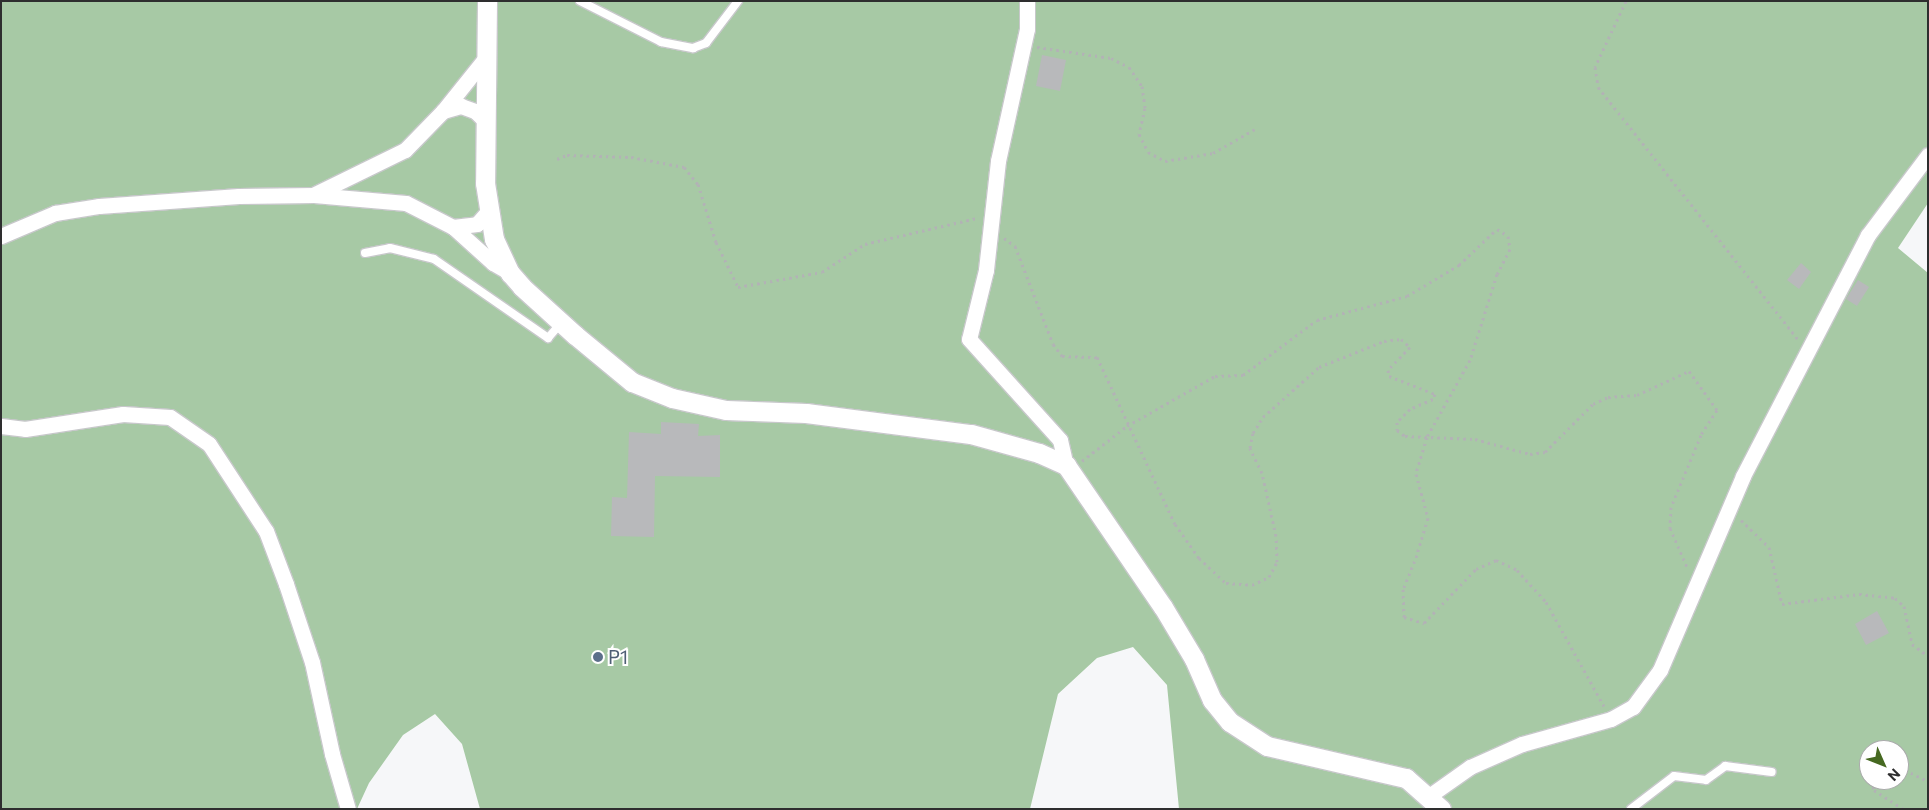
<!DOCTYPE html>
<style>
body{margin:0}
#map{position:relative;width:1929px;height:810px;overflow:hidden;background:#f6f7f9;font-family:Commissioner,sans-serif}
div>[style]{position:absolute}
.forest>*{inset:0;background:#a7c9a5}
.building>*{inset:0;background:#b8b9bb}
.path>*{height:3px;margin-top:-1.5px;transform-origin:0;background:repeating-linear-gradient(90deg,#b2b3b5 0 2.5px,transparent 0 6.5px)}
.roads{filter:drop-shadow(1px 0 #c7c8ca) drop-shadow(-1px 0 #c7c8ca) drop-shadow(0 1px #c7c8ca) drop-shadow(0 -1px #c7c8ca)}
.service>*{height:8px;margin:-4px;padding:0 4px;transform-origin:4px;border-radius:4px;background:#fff}
.minor>*{height:15px;margin:-7.5px;padding:0 7.5px;transform-origin:7.5px;border-radius:7.5px;background:#fff}
.tertiary>*{height:19px;margin:-9.5px;padding:0 9.5px;transform-origin:9.5px;border-radius:9.5px;background:#fff}
.dots>*{width:14px;height:14px;translate:-50% -50%;box-sizing:border-box;border:2px solid #fff;border-radius:50%}
span{translate:-50% -50%;white-space:nowrap;text-align:center;line-height:1.15;-webkit-text-stroke:4px #fff;paint-order:stroke}
.service-label{font-size:19px;color:#4e5e75}
.left{translate:0 -50%;text-align:left}
.frame{position:absolute;inset:0;border:2px solid #2e2e2f;pointer-events:none}
.north{position:absolute;left:1859px;top:740px;width:50px;height:50px;box-sizing:border-box;background:#fff;border:1px solid #ababac;border-radius:50%;rotate:134deg;font-size:14px;font-weight:700;line-height:20px;text-align:center;color:#2e2e2f}
.north::after{content:'';display:block;margin:auto;width:18px;height:22px;background:#466921;clip-path:polygon(50% 0,100% 100%,50% 72%,0 100%)}
</style>
<div id="map">
<div class="forest">
<div style="clip-path:polygon(evenodd,1px 1px,1928px 1px,1928px 203px,1898px 248px,1928px 273px,1928px 809px,1179px 809px,1167px 685px,1133px 647px,1097px 658px,1058px 694px,1030px 809px,480px 809px,462px 744px,435px 714px,403px 735px,369px 783px,357px 809px,1px 809px,1px 1px,1869px 750px,1899px 750px,1899px 780px,1869px 780px,1869px 750px)"></div>
</div>
<div class="building">
<div style="clip-path:polygon(1042px 55px,1066px 60px,1060px 91px,1036px 86px)"></div>
<div style="clip-path:polygon(1801px 263px,1811px 272px,1799px 289px,1787px 280px)"></div>
<div style="clip-path:polygon(1858px 280px,1869px 287px,1857px 306px,1846px 299px)"></div>
<div style="clip-path:polygon(661px 422px,699px 424px,698px 436px,720px 435px,720px 477px,655px 476px,654px 537px,611px 536px,612px 497px,627px 498px,629px 432px,661px 434px)"></div>
<div style="clip-path:polygon(1877px 611px,1889px 633px,1866px 645px,1855px 624px)"></div>
</div>
<div class="path">
<div style="left:1626px;top:1px;width:73px;rotate:115.2deg"></div>
<div style="left:1595px;top:67px;width:20px;rotate:81deg"></div>
<div style="left:1598px;top:87px;width:322px;rotate:51.6deg"></div>
<div style="left:1037px;top:47px;width:75px;rotate:8.5deg"></div>
<div style="left:1111px;top:58px;width:20px;rotate:27deg"></div>
<div style="left:1129px;top:67px;width:23px;rotate:56deg"></div>
<div style="left:1142px;top:86px;width:22px;rotate:82deg"></div>
<div style="left:1145px;top:108px;width:27px;rotate:103deg"></div>
<div style="left:1139px;top:134px;width:20px;rotate:63deg"></div>
<div style="left:1148px;top:152px;width:19px;rotate:28deg"></div>
<div style="left:1165px;top:161px;width:49px;rotate:-9.5deg"></div>
<div style="left:1213px;top:153px;width:48px;rotate:-29.7deg"></div>
<div style="left:557px;top:159px;width:11px;rotate:-22deg"></div>
<div style="left:567px;top:155px;width:64px;rotate:1.8deg"></div>
<div style="left:631px;top:157px;width:54px;rotate:10.7deg"></div>
<div style="left:684px;top:167px;width:22px;rotate:51deg"></div>
<div style="left:698px;top:184px;width:61px;rotate:72.8deg"></div>
<div style="left:716px;top:242px;width:50px;rotate:63.9deg"></div>
<div style="left:738px;top:287px;width:85px;rotate:-10.1deg"></div>
<div style="left:822px;top:272px;width:51px;rotate:-33.1deg"></div>
<div style="left:865px;top:244px;width:115px;rotate:-13.1deg"></div>
<div style="left:1004px;top:238px;width:14px;rotate:36deg"></div>
<div style="left:1015px;top:246px;width:105px;rotate:68.8deg"></div>
<div style="left:1053px;top:344px;width:15px;rotate:53deg"></div>
<div style="left:1062px;top:356px;width:35px;rotate:2deg"></div>
<div style="left:1097px;top:357px;width:184px;rotate:65deg"></div>
<div style="left:1175px;top:524px;width:42px;rotate:54.8deg"></div>
<div style="left:1199px;top:558px;width:37px;rotate:43deg"></div>
<div style="left:1226px;top:583px;width:26px;rotate:4deg"></div>
<div style="left:1252px;top:585px;width:19px;rotate:-25deg"></div>
<div style="left:1269px;top:577px;width:17px;rotate:-62deg"></div>
<div style="left:1277px;top:562px;width:26px;rotate:-92deg"></div>
<div style="left:1276px;top:536px;width:65px;rotate:-102.5deg"></div>
<div style="left:1262px;top:473px;width:28px;rotate:-116deg"></div>
<div style="left:1250px;top:448px;width:15px;rotate:-79deg"></div>
<div style="left:1253px;top:433px;width:19px;rotate:-58deg"></div>
<div style="left:1263px;top:417px;width:75px;rotate:-41.8deg"></div>
<div style="left:1319px;top:367px;width:70px;rotate:-21.8deg"></div>
<div style="left:1384px;top:341px;width:17px;rotate:-7deg"></div>
<div style="left:1401px;top:339px;width:12px;rotate:42deg"></div>
<div style="left:1410px;top:347px;width:32px;rotate:134deg"></div>
<div style="left:1388px;top:370px;width:6px;rotate:81deg"></div>
<div style="left:1389px;top:376px;width:49px;rotate:21.4deg"></div>
<div style="left:1435px;top:394px;width:5px;rotate:112deg"></div>
<div style="left:1433px;top:399px;width:25px;rotate:157deg"></div>
<div style="left:1410px;top:409px;width:18px;rotate:135deg"></div>
<div style="left:1397px;top:422px;width:8px;rotate:90deg"></div>
<div style="left:1397px;top:430px;width:10px;rotate:37deg"></div>
<div style="left:1405px;top:436px;width:70px;rotate:2.5deg"></div>
<div style="left:1475px;top:439px;width:57px;rotate:15.3deg"></div>
<div style="left:1530px;top:454px;width:15px;rotate:-8deg"></div>
<div style="left:1545px;top:452px;width:68px;rotate:-45deg"></div>
<div style="left:1593px;top:404px;width:17px;rotate:-25deg"></div>
<div style="left:1608px;top:397px;width:29px;rotate:-4deg"></div>
<div style="left:1637px;top:395px;width:57px;rotate:-24.8deg"></div>
<div style="left:1689px;top:371px;width:48px;rotate:54.3deg"></div>
<div style="left:1717px;top:410px;width:30px;rotate:123deg"></div>
<div style="left:1701px;top:435px;width:78px;rotate:112.6deg"></div>
<div style="left:1671px;top:507px;width:21px;rotate:93deg"></div>
<div style="left:1670px;top:528px;width:43px;rotate:66.4deg"></div>
<div style="left:1082px;top:461px;width:57px;rotate:-37.9deg"></div>
<div style="left:1127px;top:426px;width:101px;rotate:-29.6deg"></div>
<div style="left:1215px;top:376px;width:28px;rotate:-2deg"></div>
<div style="left:1243px;top:375px;width:92px;rotate:-36.6deg"></div>
<div style="left:1317px;top:320px;width:93px;rotate:-14.9deg"></div>
<div style="left:1407px;top:296px;width:61px;rotate:-30.8deg"></div>
<div style="left:1459px;top:265px;width:52px;rotate:-43.5deg"></div>
<div style="left:1497px;top:229px;width:13px;rotate:32deg"></div>
<div style="left:1508px;top:236px;width:13px;rotate:81deg"></div>
<div style="left:1510px;top:249px;width:28px;rotate:117deg"></div>
<div style="left:1497px;top:274px;width:90px;rotate:107.4deg"></div>
<div style="left:1470px;top:360px;width:88px;rotate:119.2deg"></div>
<div style="left:1427px;top:437px;width:39px;rotate:107deg"></div>
<div style="left:1416px;top:474px;width:46px;rotate:74.7deg"></div>
<div style="left:1428px;top:518px;width:39px;rotate:107deg"></div>
<div style="left:1417px;top:555px;width:37px;rotate:112deg"></div>
<div style="left:1403px;top:589px;width:28px;rotate:88deg"></div>
<div style="left:1404px;top:617px;width:21px;rotate:17deg"></div>
<div style="left:1424px;top:623px;width:75px;rotate:-46.1deg"></div>
<div style="left:1476px;top:569px;width:22px;rotate:-24deg"></div>
<div style="left:1496px;top:560px;width:23px;rotate:25deg"></div>
<div style="left:1517px;top:570px;width:43px;rotate:47.8deg"></div>
<div style="left:1546px;top:602px;width:119px;rotate:60.9deg"></div>
<div style="left:1741px;top:520px;width:39px;rotate:44deg"></div>
<div style="left:1769px;top:547px;width:58px;rotate:77.2deg"></div>
<div style="left:1782px;top:604px;width:78px;rotate:-7.4deg"></div>
<div style="left:1859px;top:594px;width:36px;rotate:6deg"></div>
<div style="left:1895px;top:598px;width:12px;rotate:42deg"></div>
<div style="left:1904px;top:606px;width:39px;rotate:78deg"></div>
<div style="left:1912px;top:644px;width:20px;rotate:37deg"></div>
<div style="left:1899px;top:767px;width:32px;rotate:26deg"></div>
<div style="left:1872px;top:780px;width:10px;rotate:79deg"></div>
<div style="left:1874px;top:790px;width:35px;rotate:33deg"></div>
</div>
<div class="roads">
<div class="service">
<div style="left:580px;top:1px;width:91px;rotate:26.8deg"></div>
<div style="left:661px;top:42px;width:33px;rotate:11deg"></div>
<div style="left:693px;top:48px;width:14px;rotate:-21deg"></div>
<div style="left:706px;top:43px;width:53px;rotate:-52.7deg"></div>
<div style="left:365px;top:253px;width:25px;rotate:-11deg"></div>
<div style="left:390px;top:248px;width:45px;rotate:14deg"></div>
<div style="left:434px;top:259px;width:139px;rotate:34.7deg"></div>
<div style="left:548px;top:338px;width:20px;rotate:-49deg"></div>
<div style="left:1631px;top:809px;width:54px;rotate:-37.5deg"></div>
<div style="left:1674px;top:776px;width:32px;rotate:7deg"></div>
<div style="left:1706px;top:780px;width:24px;rotate:-36deg"></div>
<div style="left:1725px;top:766px;width:47px;rotate:7.3deg"></div>
</div>
<div class="minor">
<div style="left:1027px;top:1px;width:28px;rotate:90deg"></div>
<div style="left:1027px;top:29px;width:135px;rotate:102.4deg"></div>
<div style="left:998px;top:161px;width:110px;rotate:96.3deg"></div>
<div style="left:986px;top:270px;width:71px;rotate:103.8deg"></div>
<div style="left:969px;top:339px;width:136px;rotate:48deg"></div>
<div style="left:1060px;top:440px;width:26px;rotate:77deg"></div>
<div style="left:443px;top:111px;width:19px;rotate:-16deg"></div>
<div style="left:461px;top:106px;width:15px;rotate:20deg"></div>
<div style="left:475px;top:111px;width:16px;rotate:45deg"></div>
<div style="left:315px;top:194px;width:100px;rotate:-26.1deg"></div>
<div style="left:405px;top:150px;width:54px;rotate:-45.7deg"></div>
<div style="left:443px;top:111px;width:70px;rotate:-51.3deg"></div>
<div style="left:453px;top:227px;width:24px;rotate:-7deg"></div>
<div style="left:477px;top:224px;width:18px;rotate:-49deg"></div>
<div style="left:1px;top:236px;width:59px;rotate:-23.1deg"></div>
<div style="left:55px;top:213px;width:45px;rotate:-9deg"></div>
<div style="left:99px;top:206px;width:140px;rotate:-4.1deg"></div>
<div style="left:239px;top:196px;width:75px;rotate:-0.8deg"></div>
<div style="left:314px;top:195px;width:92px;rotate:5deg"></div>
<div style="left:406px;top:203px;width:53px;rotate:27.1deg"></div>
<div style="left:453px;top:227px;width:54px;rotate:42deg"></div>
<div style="left:493px;top:263px;width:20px;rotate:30deg"></div>
<div style="left:1px;top:426px;width:24px;rotate:7deg"></div>
<div style="left:25px;top:429px;width:99px;rotate:-8.7deg"></div>
<div style="left:123px;top:414px;width:47px;rotate:3.7deg"></div>
<div style="left:170px;top:417px;width:47px;rotate:34.7deg"></div>
<div style="left:209px;top:444px;width:104px;rotate:56.8deg"></div>
<div style="left:266px;top:531px;width:57px;rotate:69.3deg"></div>
<div style="left:286px;top:584px;width:82px;rotate:71.6deg"></div>
<div style="left:312px;top:662px;width:94px;rotate:77.7deg"></div>
<div style="left:332px;top:754px;width:57px;rotate:73.8deg"></div>
<div style="left:1429px;top:796px;width:50px;rotate:-35.3deg"></div>
<div style="left:1470px;top:767px;width:57px;rotate:-23.9deg"></div>
<div style="left:1522px;top:744px;width:92px;rotate:-15.7deg"></div>
<div style="left:1611px;top:719px;width:25px;rotate:-29deg"></div>
<div style="left:1633px;top:707px;width:46px;rotate:-53.9deg"></div>
<div style="left:1660px;top:670px;width:211px;rotate:-66.8deg"></div>
<div style="left:1743px;top:476px;width:271px;rotate:-62.6deg"></div>
<div style="left:1868px;top:235px;width:100px;rotate:-53.1deg"></div>
</div>
<div class="tertiary">
<div style="left:487px;top:1px;width:182px;rotate:90.6deg"></div>
<div style="left:485px;top:183px;width:57px;rotate:80.9deg"></div>
<div style="left:494px;top:239px;width:38px;rotate:65deg"></div>
<div style="left:510px;top:273px;width:18px;rotate:49deg"></div>
<div style="left:522px;top:287px;width:72px;rotate:42.2deg"></div>
<div style="left:575px;top:335px;width:74px;rotate:39.5deg"></div>
<div style="left:632px;top:382px;width:43px;rotate:21.8deg"></div>
<div style="left:672px;top:398px;width:55px;rotate:12.5deg"></div>
<div style="left:726px;top:410px;width:80px;rotate:2.1deg"></div>
<div style="left:806px;top:413px;width:166px;rotate:7.3deg"></div>
<div style="left:971px;top:434px;width:71px;rotate:15.6deg"></div>
<div style="left:1039px;top:453px;width:30px;rotate:24deg"></div>
<div style="left:1066px;top:465px;width:172px;rotate:55.7deg"></div>
<div style="left:1163px;top:607px;width:61px;rotate:59.2deg"></div>
<div style="left:1194px;top:659px;width:45px;rotate:66.3deg"></div>
<div style="left:1212px;top:700px;width:28px;rotate:51deg"></div>
<div style="left:1230px;top:722px;width:44px;rotate:33deg"></div>
<div style="left:1267px;top:746px;width:143px;rotate:13deg"></div>
<div style="left:1406px;top:778px;width:47px;rotate:41.5deg"></div>
</div>
</div>
<div class="dots">
<div style="left:598px;top:657px;background:#5c6f8a"></div>
</div>
<div class="service-label">
<span class="left" style="left:608px;top:657px">P1</span>
</div>
<div class="frame"></div>
<div class="north">N</div>
</div>
